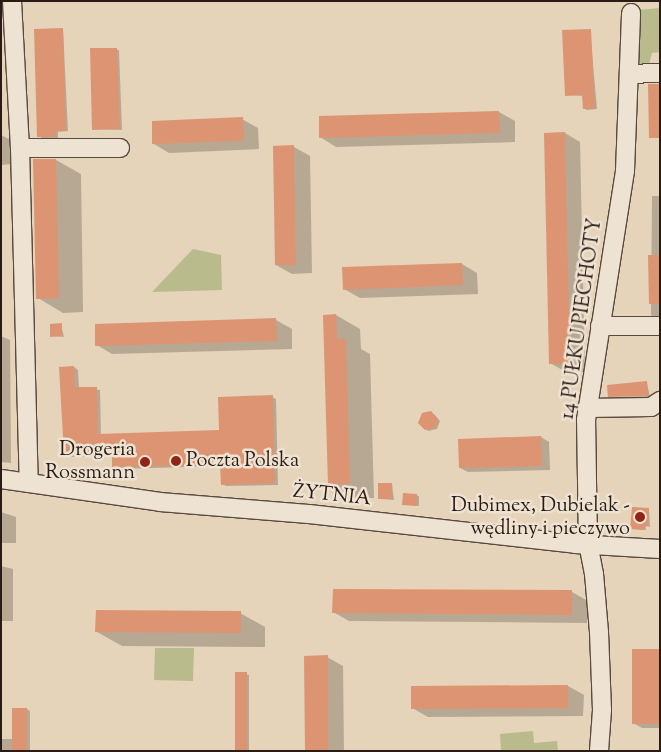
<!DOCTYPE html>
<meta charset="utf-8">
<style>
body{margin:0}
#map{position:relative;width:661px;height:752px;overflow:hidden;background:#e5d3ba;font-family:"Sorts Mill Goudy",serif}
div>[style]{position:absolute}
.green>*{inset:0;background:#babb8c}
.shadow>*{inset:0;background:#0003}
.building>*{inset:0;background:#dd9472}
.roads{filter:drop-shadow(1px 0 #594a3e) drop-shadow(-1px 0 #594a3e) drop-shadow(0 1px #594a3e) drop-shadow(0 -1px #594a3e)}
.minor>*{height:18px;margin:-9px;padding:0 9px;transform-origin:9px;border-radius:9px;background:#eee2d2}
.dots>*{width:14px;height:14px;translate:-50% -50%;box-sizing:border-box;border:2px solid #eee2d2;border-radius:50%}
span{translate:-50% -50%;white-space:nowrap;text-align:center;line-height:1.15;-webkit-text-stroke:5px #eee2d2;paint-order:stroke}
.street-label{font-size:20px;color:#2a1c14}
.poi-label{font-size:20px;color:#2a1c14}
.right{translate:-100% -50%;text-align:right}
.left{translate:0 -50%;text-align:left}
.frame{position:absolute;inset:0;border:2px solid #2a1c14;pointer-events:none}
</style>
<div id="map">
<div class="green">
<div style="clip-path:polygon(660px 8px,660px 52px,652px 53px,649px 64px,634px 64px,639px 10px)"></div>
<div style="clip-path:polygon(193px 249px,221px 255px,222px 290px,152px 292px)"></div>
<div style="clip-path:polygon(155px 648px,194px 648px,193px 681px,154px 680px)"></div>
<div style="clip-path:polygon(533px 731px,534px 743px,557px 741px,558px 751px,501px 751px,500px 734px)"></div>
</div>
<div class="shadow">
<div style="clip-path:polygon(63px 29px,68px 131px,58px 132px,58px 138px,41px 138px)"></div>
<div style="clip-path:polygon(590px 30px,597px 109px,586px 110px,583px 96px,567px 95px)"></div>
<div style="clip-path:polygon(91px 49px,119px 50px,122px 130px,93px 129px)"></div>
<div style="clip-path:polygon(499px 112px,515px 121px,515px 142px,336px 147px,320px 137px)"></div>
<div style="clip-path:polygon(242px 119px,258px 128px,259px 149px,169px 153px,154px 144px)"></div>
<div style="clip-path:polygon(565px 133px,580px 142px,585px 372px,566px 372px,550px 363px)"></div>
<div style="clip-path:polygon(1px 135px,11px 140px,12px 164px,1px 165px)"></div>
<div style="clip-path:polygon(294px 147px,310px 156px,312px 273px,292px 274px,276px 265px)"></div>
<div style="clip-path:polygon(56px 160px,81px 174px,83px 312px,63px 313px,38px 298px)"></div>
<div style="clip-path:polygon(652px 196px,660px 196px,660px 320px,651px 315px)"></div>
<div style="clip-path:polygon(462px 264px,477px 273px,478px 294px,360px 298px,344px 289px)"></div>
<div style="clip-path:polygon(336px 315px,360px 329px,361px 349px,370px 354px,374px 498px,353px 498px,329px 484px)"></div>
<div style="clip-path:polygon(276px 320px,292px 329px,292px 349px,112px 354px,97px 345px)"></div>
<div style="clip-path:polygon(61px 325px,64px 337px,52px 336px)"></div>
<div style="clip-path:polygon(1px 336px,10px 340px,11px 463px,1px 462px)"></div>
<div style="clip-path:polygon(74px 367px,78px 370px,79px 388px,100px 390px,101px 435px,220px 432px,272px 397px,276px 399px,278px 485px,226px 486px,222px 484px,221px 466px,118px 469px,114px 467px,113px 456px,69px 457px,65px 454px)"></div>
<div style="clip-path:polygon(647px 383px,650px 397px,609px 396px,608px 387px)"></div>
<div style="clip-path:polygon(434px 414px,440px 421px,437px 429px,428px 431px,426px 429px)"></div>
<div style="clip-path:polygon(541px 437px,549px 442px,550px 470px,468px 472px,460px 468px,459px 440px)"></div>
<div style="clip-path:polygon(392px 484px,394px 500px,380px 499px)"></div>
<div style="clip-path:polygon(404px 494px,419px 496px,419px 506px,403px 504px)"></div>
<div style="clip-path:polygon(649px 509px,650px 527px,646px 526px,646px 530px,634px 529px)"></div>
<div style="clip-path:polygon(1px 512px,16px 517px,16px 543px,1px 543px)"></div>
<div style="clip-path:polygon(1px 566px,13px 569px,13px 621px,1px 621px)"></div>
<div style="clip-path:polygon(572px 592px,588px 601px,587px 623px,349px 621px,333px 612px)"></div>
<div style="clip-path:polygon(240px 613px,265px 627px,265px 647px,122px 646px,97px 632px)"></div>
<div style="clip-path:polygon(660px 650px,660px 728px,642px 728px,633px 723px)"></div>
<div style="clip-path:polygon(327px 657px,343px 666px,344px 751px,306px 751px)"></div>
<div style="clip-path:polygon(237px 673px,249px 675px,249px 751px,236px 751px)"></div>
<div style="clip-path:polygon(568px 686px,584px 695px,583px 716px,428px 717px,412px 708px)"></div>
<div style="clip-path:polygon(27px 709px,30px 711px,30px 751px,1px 751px,1px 739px,13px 739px)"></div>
</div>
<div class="building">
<div style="clip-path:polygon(63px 28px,66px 131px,56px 131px,56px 137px,37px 137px,34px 29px)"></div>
<div style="clip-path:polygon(591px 29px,595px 109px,583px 109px,582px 95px,565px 96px,562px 30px)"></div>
<div style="clip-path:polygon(90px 48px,117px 48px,120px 129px,92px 130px)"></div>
<div style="clip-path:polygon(648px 84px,660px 84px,660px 138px,649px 138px)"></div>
<div style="clip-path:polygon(499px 111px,500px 133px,319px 138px,319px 116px)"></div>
<div style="clip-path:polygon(243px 117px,244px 141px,152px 144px,152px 121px)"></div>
<div style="clip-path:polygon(565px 132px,570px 364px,549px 364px,544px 133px)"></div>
<div style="clip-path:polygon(294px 145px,296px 265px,275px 265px,273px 146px)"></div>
<div style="clip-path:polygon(33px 159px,56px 159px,59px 298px,36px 299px)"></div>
<div style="clip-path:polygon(648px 255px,660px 255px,660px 304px,649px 304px)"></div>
<div style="clip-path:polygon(462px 263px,463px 285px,343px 290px,342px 267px)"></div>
<div style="clip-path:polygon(336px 314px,337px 339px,346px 339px,350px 484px,328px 485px,323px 315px)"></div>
<div style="clip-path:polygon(276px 318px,277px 341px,95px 346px,95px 324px)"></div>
<div style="clip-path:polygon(62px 323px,62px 336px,50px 337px,50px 324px)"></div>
<div style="clip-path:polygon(74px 366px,75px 387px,97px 387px,98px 434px,219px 430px,218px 397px,273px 395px,275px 483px,221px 485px,220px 465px,112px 467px,112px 454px,64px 455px,59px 367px)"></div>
<div style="clip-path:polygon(647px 381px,648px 396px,608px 397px,607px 385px)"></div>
<div style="clip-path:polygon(431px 411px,438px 419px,435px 428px,425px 430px,418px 423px,422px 413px)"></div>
<div style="clip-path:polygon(541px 436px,542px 466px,459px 468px,458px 439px)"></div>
<div style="clip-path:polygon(378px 483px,392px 483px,392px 499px,378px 499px)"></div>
<div style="clip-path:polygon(403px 493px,417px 494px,417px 506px,402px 505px)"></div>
<div style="clip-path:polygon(632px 507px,649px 508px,648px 526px,644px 526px,644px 530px,630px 529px)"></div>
<div style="clip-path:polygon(333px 589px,572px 590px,572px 615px,332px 613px)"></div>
<div style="clip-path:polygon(96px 610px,241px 611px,241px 633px,95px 632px)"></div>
<div style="clip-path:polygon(632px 649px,660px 649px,660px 724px,632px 724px)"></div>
<div style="clip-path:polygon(328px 655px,328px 751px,305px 751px,304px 656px)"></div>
<div style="clip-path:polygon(235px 672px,247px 672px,247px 751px,235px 751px)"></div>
<div style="clip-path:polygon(568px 685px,568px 708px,411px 709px,411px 686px)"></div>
<div style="clip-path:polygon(12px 708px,27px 708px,27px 751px,12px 751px)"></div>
</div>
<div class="roads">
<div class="minor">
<div style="left:12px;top:1px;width:147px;rotate:86.9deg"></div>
<div style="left:20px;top:148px;width:335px;rotate:88.5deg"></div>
<div style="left:629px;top:74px;width:31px;rotate:-2deg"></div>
<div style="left:20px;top:148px;width:100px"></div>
<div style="left:600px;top:326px;width:60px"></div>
<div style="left:587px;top:408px;width:64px;rotate:-0.9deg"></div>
<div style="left:651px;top:407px;width:11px;rotate:-34deg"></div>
<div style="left:1px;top:479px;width:161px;rotate:8.2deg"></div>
<div style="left:160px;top:502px;width:149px;rotate:4.6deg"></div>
<div style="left:309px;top:514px;width:268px;rotate:6.4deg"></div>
<div style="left:575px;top:544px;width:85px;rotate:3.4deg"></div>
<div style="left:599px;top:751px;width:41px;rotate:-85.8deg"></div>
<div style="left:602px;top:710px;width:78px;rotate:-92.2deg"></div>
<div style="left:599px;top:632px;width:58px;rotate:-94.9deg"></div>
<div style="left:594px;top:574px;width:31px;rotate:-101deg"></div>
<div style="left:588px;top:544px;width:124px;rotate:-90.9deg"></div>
<div style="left:586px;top:420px;width:252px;rotate:-81.1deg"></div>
<div style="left:625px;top:171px;width:158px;rotate:-87.8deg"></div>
</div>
</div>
<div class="dots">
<div style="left:176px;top:461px;background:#8f2418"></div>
<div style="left:145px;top:462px;background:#8f2418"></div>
<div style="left:640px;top:517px;background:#8f2418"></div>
</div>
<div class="street-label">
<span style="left:582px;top:319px;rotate:-82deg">14 PUŁKU PIECHOTY</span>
<span style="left:332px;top:496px;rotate:6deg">ŻYTNIA</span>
</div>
<div class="poi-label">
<span class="right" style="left:135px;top:462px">Drogeria<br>Rossmann</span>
<span class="left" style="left:186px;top:461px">Poczta Polska</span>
<span class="right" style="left:630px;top:518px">Dubimex, Dubielak -<br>wędliny i pieczywo</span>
</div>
<div class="frame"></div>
</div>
